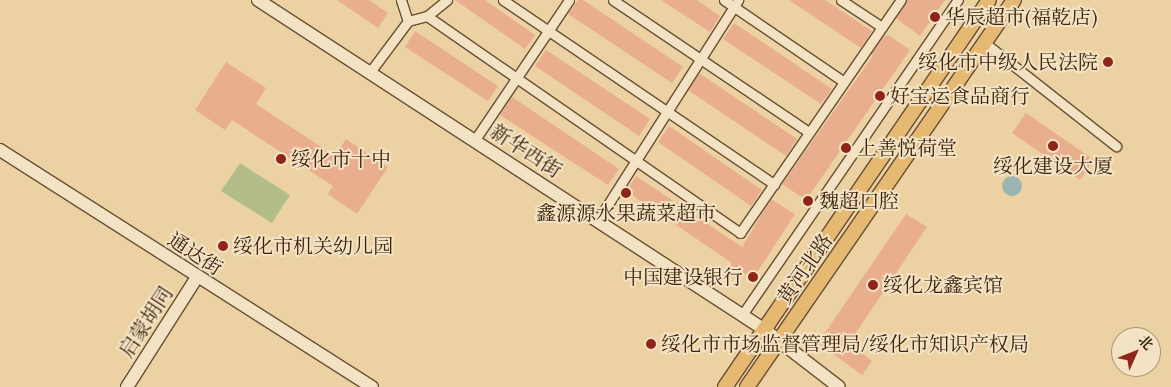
<!DOCTYPE html>
<meta charset="utf-8">
<style>
body{margin:0}
#map{position:relative;width:1171px;height:387px;overflow:hidden;background:#ecd2a3;font-family:"EB Garamond","Noto Serif SC",serif}
div>[style]{position:absolute}
.green>*{inset:0;background:#b2bd8a}
.water>*{inset:0;background:#9cb5b0}
.round{border-radius:50%}
.building>*{inset:0;background:#e9ae8d}
.roads{filter:drop-shadow(1px 0 #684f34) drop-shadow(-1px 0 #684f34) drop-shadow(0 1px #684f34) drop-shadow(0 -1px #684f34)}
.street>*{height:9px;margin:-4.5px;padding:0 4.5px;transform-origin:4.5px;border-radius:4.5px;background:#f3e2c3}
.secondary>*{height:12px;margin:-6px;padding:0 6px;transform-origin:6px;border-radius:6px;background:#f3e2c3}
.primary>*{height:14px;margin:-7px;padding:0 7px;transform-origin:7px;border-radius:7px;background:#e6b972}
.dots>*{width:14px;height:14px;translate:-50% -50%;box-sizing:border-box;border:2px solid #f3e2c3;border-radius:50%}
span{translate:-50% -50%;white-space:nowrap;text-align:center;line-height:1.15;-webkit-text-stroke:4px #f3e2c3;paint-order:stroke}
.poi-label{font-size:20px;color:#3c230f}
.left{translate:0 -50%;text-align:left}
.right{translate:-100% -50%;text-align:right}
.street-label{font-size:20px;color:#3c230f}
.north{position:absolute;left:1111px;top:327px;width:50px;height:50px;box-sizing:border-box;background:#f3e2c3;border:1px solid #aa967b;border-radius:50%;rotate:46deg;font-size:14px;font-weight:700;line-height:20px;text-align:center;color:#3c230f}
.north::after{content:'';display:block;margin:auto;width:18px;height:22px;background:#8f2418;clip-path:polygon(50% 0,100% 100%,50% 72%,0 100%)}
</style>
<div id="map">
<div class="green">
<div style="clip-path:polygon(240px 163px,290px 195px,272px 223px,221px 191px)"></div>
</div>
<div class="water">
<div class="round" style="left:1002px;top:176px;width:20px;height:20px"></div>
</div>
<div class="building">
<div style="clip-path:polygon(337px 0,369px 0,388px 13px,378px 28px)"></div>
<div style="clip-path:polygon(455px 0,485px 0,535px 35px,525px 49px)"></div>
<div style="clip-path:polygon(578px 0,583px 0,683px 67px,672px 83px,568px 14px)"></div>
<div style="clip-path:polygon(661px 0,697px 0,720px 16px,710px 32px)"></div>
<div style="clip-path:polygon(789px 0,825px 0,872px 31px,861px 48px)"></div>
<div style="clip-path:polygon(907px 0,945px 0,920px 36px,896px 18px)"></div>
<div style="clip-path:polygon(734px 23px,832px 89px,821px 104px,723px 39px)"></div>
<div style="clip-path:polygon(415px 31px,498px 86px,488px 101px,405px 47px)"></div>
<div style="clip-path:polygon(888px 35px,910px 50px,806px 200px,782px 184px,873px 56px,871px 54px,882px 38px)"></div>
<div style="clip-path:polygon(546px 50px,650px 119px,639px 136px,535px 66px)"></div>
<div style="clip-path:polygon(226px 62px,266px 88px,256px 104px,335px 156px,346px 139px,388px 167px,357px 214px,328px 194px,333px 186px,232px 120px,225px 130px,195px 110px)"></div>
<div style="clip-path:polygon(699px 73px,797px 139px,786px 156px,688px 90px)"></div>
<div style="clip-path:polygon(512px 97px,619px 169px,608px 185px,500px 115px)"></div>
<div style="clip-path:polygon(1026px 113px,1094px 160px,1080px 180px,1012px 133px)"></div>
<div style="clip-path:polygon(669px 126px,762px 190px,751px 206px,658px 142px)"></div>
<div style="clip-path:polygon(636px 176px,742px 247px,771px 199px,795px 214px,758px 271px,742px 275px,730px 267px,732px 263px,626px 191px)"></div>
<div style="clip-path:polygon(906px 214px,927px 227px,849px 343px,872px 361px,862px 375px,818px 343px)"></div>
</div>
<div class="roads">
<div class="street">
<div style="left:401px;top:0;width:22px;rotate:72deg"></div>
<div style="left:503px;top:0;width:328px;rotate:34.2deg"></div>
<div style="left:613px;top:0;width:236px;rotate:34deg"></div>
<div style="left:724px;top:0;width:145px;rotate:34.3deg"></div>
<div style="left:841px;top:0;width:49px;rotate:33.4deg"></div>
<div style="left:427px;top:16px;width:381px;rotate:34.7deg"></div>
<div style="left:740px;top:233px;width:283px;rotate:-55.4deg"></div>
<div style="left:985px;top:43px;width:167px;rotate:38.2deg"></div>
<div style="left:370px;top:72px;width:64px;rotate:-53.3deg"></div>
<div style="left:408px;top:21px;width:20px;rotate:-15deg"></div>
<div style="left:427px;top:16px;width:26px;rotate:-39deg"></div>
<div style="left:474px;top:141px;width:170px;rotate:-56deg"></div>
<div style="left:598px;top:220px;width:261px;rotate:-57.5deg"></div>
<div style="left:742px;top:315px;width:382px;rotate:-55.6deg"></div>
</div>
<div class="secondary">
<div style="left:258px;top:0;width:605px;rotate:33.06deg"></div>
<div style="left:765px;top:330px;width:93px;rotate:37.6deg"></div>
<div style="left:0;top:150px;width:441px;rotate:32.5deg"></div>
<div style="left:127px;top:387px;width:130px;rotate:-57.5deg"></div>
</div>
<div class="primary">
<div style="left:725px;top:387px;width:468px;rotate:-55.7deg"></div>
<div style="left:747px;top:387px;width:470px;rotate:-55.4deg"></div>
</div>
</div>
<div class="dots">
<div style="left:935px;top:17px;background:#8f2418"></div>
<div style="left:1108px;top:62px;background:#8f2418"></div>
<div style="left:880px;top:96px;background:#8f2418"></div>
<div style="left:1053px;top:146px;background:#8f2418"></div>
<div style="left:846px;top:148px;background:#8f2418"></div>
<div style="left:281px;top:159px;background:#8f2418"></div>
<div style="left:626px;top:193px;background:#8f2418"></div>
<div style="left:808px;top:201px;background:#8f2418"></div>
<div style="left:223px;top:246px;background:#8f2418"></div>
<div style="left:753px;top:277px;background:#8f2418"></div>
<div style="left:873px;top:285px;background:#8f2418"></div>
<div style="left:651px;top:344px;background:#8f2418"></div>
</div>
<div class="poi-label">
<span class="left" style="left:945px;top:17px">华辰超市(福乾店)</span>
<span class="right" style="left:1098px;top:62px">绥化市中级人民法院</span>
<span class="left" style="left:890px;top:96px">好宝运食品商行</span>
<span class="left" style="left:857px;top:148px">上善悦荷堂</span>
<span class="left" style="left:291px;top:159px">绥化市十中</span>
<span style="left:1053px;top:166px">绥化建设大厦</span>
<span class="left" style="left:819px;top:201px">魏超口腔</span>
<span style="left:626px;top:213px">鑫源源水果蔬菜超市</span>
<span class="left" style="left:233px;top:246px">绥化市机关幼儿园</span>
<span class="right" style="left:743px;top:277px">中国建设银行</span>
<span class="left" style="left:883px;top:285px">绥化龙鑫宾馆</span>
<span class="left" style="left:661px;top:344px">绥化市市场监督管理局/绥化市知识产权局</span>
</div>
<div class="street-label">
<span style="left:526px;top:151px;rotate:33deg">新华西街</span>
<span style="left:195px;top:254px;rotate:33deg">通达街</span>
<span style="left:805px;top:269px;rotate:-55deg">黄河北路</span>
<span style="left:146px;top:322px;rotate:-57deg">启蒙胡同</span>
</div>
<div class="north">北</div>
</div>
